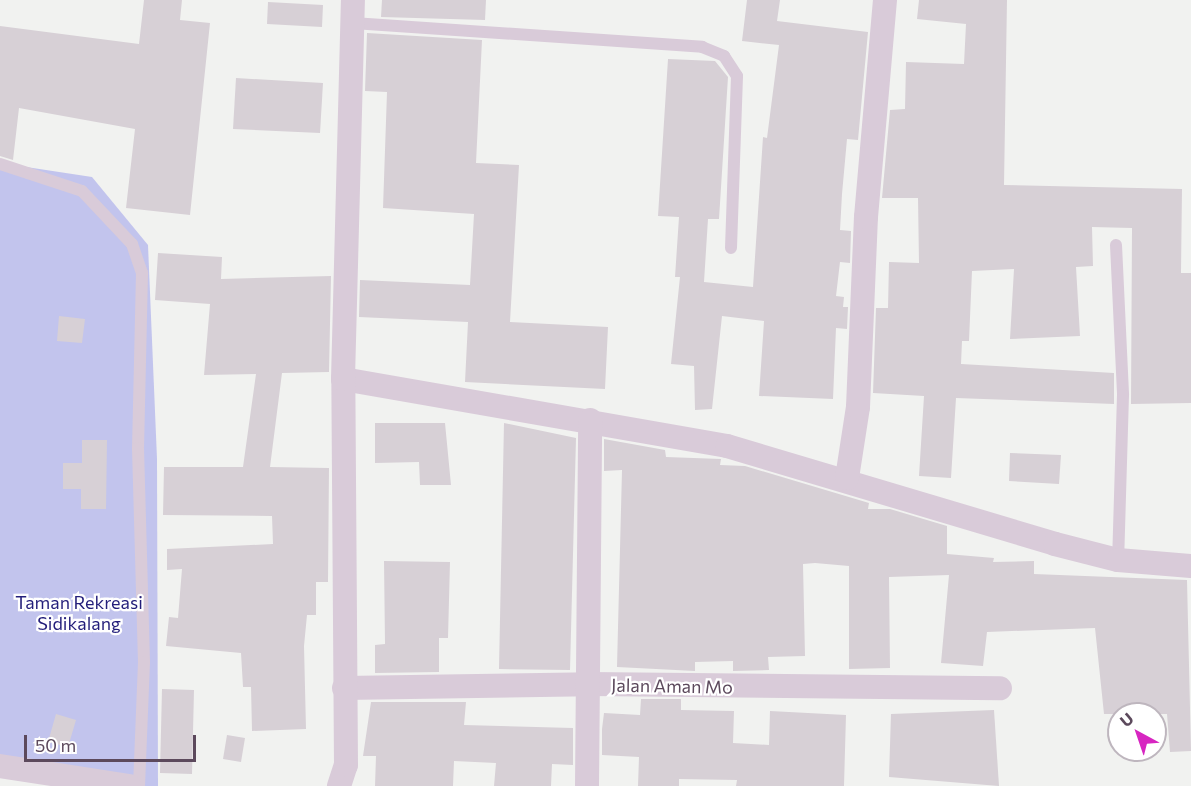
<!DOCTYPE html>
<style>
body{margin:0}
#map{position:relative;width:1191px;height:786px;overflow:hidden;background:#f1f2f0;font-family:Commissioner,sans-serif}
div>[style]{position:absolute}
.green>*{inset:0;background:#c2c4ed}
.building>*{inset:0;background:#d7d0d6}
.lane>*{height:12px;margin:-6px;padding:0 6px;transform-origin:6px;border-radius:6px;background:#d9cbd9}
.street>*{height:24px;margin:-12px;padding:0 12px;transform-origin:12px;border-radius:12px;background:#d9cbd9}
span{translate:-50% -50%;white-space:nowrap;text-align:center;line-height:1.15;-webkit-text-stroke:4.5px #fff;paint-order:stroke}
.park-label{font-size:18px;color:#231e7a}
.street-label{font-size:18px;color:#5c495c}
.north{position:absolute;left:1107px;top:702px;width:60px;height:60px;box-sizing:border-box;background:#fff;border:2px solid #beb6be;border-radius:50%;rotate:320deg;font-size:16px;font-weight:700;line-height:24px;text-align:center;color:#5c495c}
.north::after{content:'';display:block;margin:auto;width:21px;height:27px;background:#d726c1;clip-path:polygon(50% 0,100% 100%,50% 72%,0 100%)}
.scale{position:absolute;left:24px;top:735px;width:172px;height:27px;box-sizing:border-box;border:3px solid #5c495c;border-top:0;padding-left:8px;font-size:18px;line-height:21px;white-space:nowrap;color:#5c495c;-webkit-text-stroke:4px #fff;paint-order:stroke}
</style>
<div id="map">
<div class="green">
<div style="clip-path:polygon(0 163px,92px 177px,148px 245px,157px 459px,158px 786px,116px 786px,0 768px)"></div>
</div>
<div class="building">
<div style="clip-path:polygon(144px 0,182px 0,180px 20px,210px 23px,190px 215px,126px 208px,135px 129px,19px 108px,13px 160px,0 156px,0 26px,139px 44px)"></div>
<div style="clip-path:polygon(382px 0,486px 0,485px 20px,381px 17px)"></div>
<div style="clip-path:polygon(747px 0,780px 0,777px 21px,868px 32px,858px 140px,847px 139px,842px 194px,840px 230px,851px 231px,850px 263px,840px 262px,836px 296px,844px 297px,843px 307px,848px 307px,847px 329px,836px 328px,833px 399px,759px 396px,764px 321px,722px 316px,712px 409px,695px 410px,694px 366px,671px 364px,680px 277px,675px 277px,679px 217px,658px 216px,668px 59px,715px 61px,728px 77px,719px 219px,708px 219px,704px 282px,753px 287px,763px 137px,767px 138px,779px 45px,742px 41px)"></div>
<div style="clip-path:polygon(919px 0,1007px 0,1004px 185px,1182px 189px,1181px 273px,1191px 273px,1191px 403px,1131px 404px,1132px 228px,1092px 227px,1093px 266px,1076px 267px,1080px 336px,1010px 339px,1014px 269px,972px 271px,969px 341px,962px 341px,961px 364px,1114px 373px,1114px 404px,956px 398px,951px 478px,919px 476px,924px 396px,873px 393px,876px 308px,888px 308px,889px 262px,919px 263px,918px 198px,882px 198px,890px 110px,905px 109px,906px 62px,964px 64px,966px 24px,917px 19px)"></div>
<div style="clip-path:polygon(268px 2px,323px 5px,322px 27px,267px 24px)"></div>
<div style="clip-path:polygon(367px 33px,482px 40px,476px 163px,519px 165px,510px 322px,608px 327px,605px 389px,465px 382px,468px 322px,359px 317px,360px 280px,470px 285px,474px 214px,383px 208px,387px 92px,365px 91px)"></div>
<div style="clip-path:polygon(236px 78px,323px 83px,320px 133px,233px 129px)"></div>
<div style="clip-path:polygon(158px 253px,222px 257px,221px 279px,331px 276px,329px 372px,282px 373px,270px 467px,329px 468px,328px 582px,316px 582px,316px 615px,307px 615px,304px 646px,306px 729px,252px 731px,251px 687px,243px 687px,241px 653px,166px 646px,169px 617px,178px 618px,182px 569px,167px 570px,167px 549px,273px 544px,272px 516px,163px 515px,164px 467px,243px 467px,256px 374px,204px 375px,210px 304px,155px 300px)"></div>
<div style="clip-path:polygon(59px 316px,85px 319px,82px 343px,57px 341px)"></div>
<div style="clip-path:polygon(375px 423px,445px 423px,451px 485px,420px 485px,419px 462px,375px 463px)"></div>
<div style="clip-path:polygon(504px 423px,576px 438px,570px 670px,499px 669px)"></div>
<div style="clip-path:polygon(604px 439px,665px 450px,666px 457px,721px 459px,720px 465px,745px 466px,869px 503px,868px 509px,890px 509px,947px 526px,947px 554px,994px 558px,993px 562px,1034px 561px,1034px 574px,1187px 580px,1191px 751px,1170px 752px,1167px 714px,1104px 714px,1095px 628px,987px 632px,983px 666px,941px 663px,949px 575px,889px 577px,890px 668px,849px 669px,849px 566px,815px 563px,803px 564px,805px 656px,768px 657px,769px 670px,733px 671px,733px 661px,695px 662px,695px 671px,617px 667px,622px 470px,604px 471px)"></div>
<div style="clip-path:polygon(82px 440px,107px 440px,106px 509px,81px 509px,81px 489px,63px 489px,63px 463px,82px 463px)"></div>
<div style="clip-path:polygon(1010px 453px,1061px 455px,1059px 484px,1009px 481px)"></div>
<div style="clip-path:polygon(384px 561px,450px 562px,448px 638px,439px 638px,439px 672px,375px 673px,375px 645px,385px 644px)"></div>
<div style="clip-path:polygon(162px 689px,194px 690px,192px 774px,160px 773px)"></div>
<div style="clip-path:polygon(641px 699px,681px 699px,681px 710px,734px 711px,733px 743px,769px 745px,770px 711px,846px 715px,844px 786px,736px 786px,737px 780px,679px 779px,679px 786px,638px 786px,639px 757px,602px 755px,602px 729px,604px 713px,640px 715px)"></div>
<div style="clip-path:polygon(371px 702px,466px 702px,464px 725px,573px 728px,573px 765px,552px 764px,551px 786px,494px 786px,496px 763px,454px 761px,453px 786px,375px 786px,376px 756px,363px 756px)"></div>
<div style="clip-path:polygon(994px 710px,999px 786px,889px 777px,891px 714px)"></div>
<div style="clip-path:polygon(56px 714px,76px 720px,68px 747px,48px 742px)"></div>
<div style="clip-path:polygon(227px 735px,245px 738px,241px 762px,223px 759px)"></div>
</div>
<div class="lane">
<div style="left:353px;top:23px;width:350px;rotate:3.9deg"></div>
<div style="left:702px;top:47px;width:24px;rotate:22deg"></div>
<div style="left:724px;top:56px;width:24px;rotate:57deg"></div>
<div style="left:737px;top:76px;width:172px;rotate:92deg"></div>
<div style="left:0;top:164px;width:86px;rotate:18.2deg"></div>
<div style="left:82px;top:191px;width:73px;rotate:46.7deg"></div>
<div style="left:132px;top:244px;width:31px;rotate:71deg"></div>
<div style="left:142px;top:273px;width:175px;rotate:91.3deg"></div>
<div style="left:138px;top:448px;width:214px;rotate:88.4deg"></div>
<div style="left:144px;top:662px;width:124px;rotate:92.3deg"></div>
<div style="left:1116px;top:245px;width:150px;rotate:87.3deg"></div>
<div style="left:1123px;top:395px;width:165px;rotate:91.7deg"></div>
</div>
<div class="street">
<div style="left:343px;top:379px;width:390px;rotate:9.9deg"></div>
<div style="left:727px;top:446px;width:342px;rotate:16.6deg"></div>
<div style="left:1055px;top:544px;width:65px;rotate:14.3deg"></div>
<div style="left:1118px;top:560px;width:73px;rotate:4.7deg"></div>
<div style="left:847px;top:478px;width:72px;rotate:-81.2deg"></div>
<div style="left:858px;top:407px;width:190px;rotate:-87.6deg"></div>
<div style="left:866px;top:217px;width:218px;rotate:-85deg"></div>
<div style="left:344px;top:688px;width:245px;rotate:-0.9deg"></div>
<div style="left:589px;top:684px;width:411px;rotate:0.6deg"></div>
<div style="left:0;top:766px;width:131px;rotate:8.8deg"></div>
<div style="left:339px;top:786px;width:22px;rotate:-72deg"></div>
<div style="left:346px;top:765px;width:386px;rotate:-90.4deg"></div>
<div style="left:343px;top:379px;width:379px;rotate:-88.5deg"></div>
<div style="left:587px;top:786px;width:366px;rotate:-89.5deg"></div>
</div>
<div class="park-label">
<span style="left:79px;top:613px">Taman Rekreasi<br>Sidikalang</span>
</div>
<div class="street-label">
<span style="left:672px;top:686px;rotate:1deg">Jalan Aman Mo</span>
</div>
<div class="north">U</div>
<div class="scale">50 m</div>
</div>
